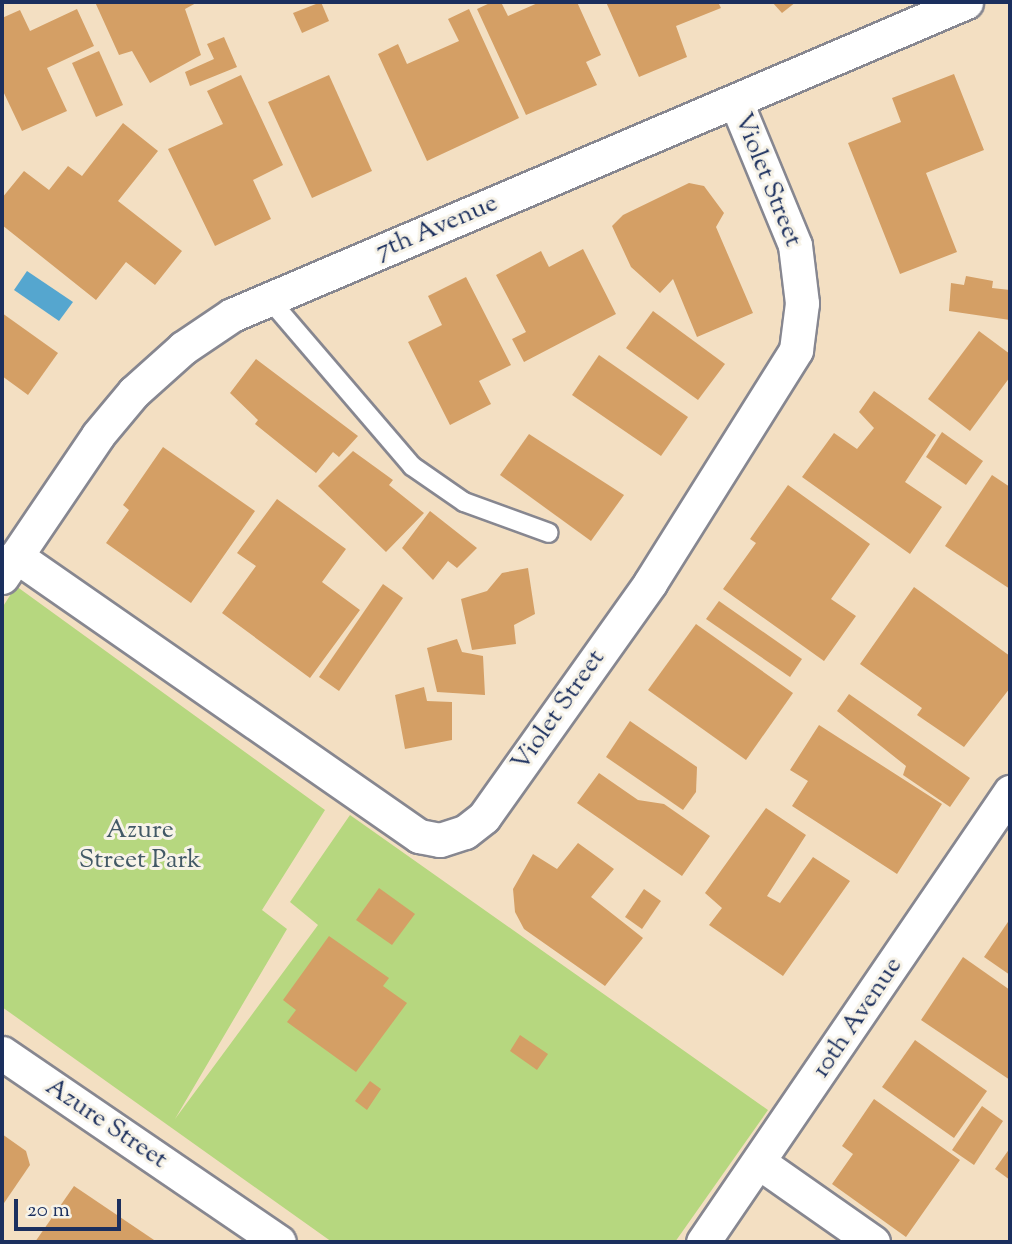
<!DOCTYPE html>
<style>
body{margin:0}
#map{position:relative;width:1012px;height:1244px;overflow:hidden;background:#f3dfc2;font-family:"Sorts Mill Goudy",serif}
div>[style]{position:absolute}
.green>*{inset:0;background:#b6d77f}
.water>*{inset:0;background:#55a6cf}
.building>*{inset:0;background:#d49f65}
.roads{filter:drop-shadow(2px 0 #878790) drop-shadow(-2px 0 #878790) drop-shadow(0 2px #878790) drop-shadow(0 -2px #878790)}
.lane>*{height:18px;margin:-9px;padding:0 9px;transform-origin:9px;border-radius:9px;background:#fff}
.street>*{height:33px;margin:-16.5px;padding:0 16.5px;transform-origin:16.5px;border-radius:16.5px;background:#fff}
span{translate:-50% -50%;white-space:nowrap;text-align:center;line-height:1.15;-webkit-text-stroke:6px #f7f3e8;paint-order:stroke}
.street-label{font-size:26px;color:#1b2f5e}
.park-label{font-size:26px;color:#425966}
.frame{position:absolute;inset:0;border:4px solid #1b2f5e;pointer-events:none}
.scale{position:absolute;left:14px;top:1199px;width:107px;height:32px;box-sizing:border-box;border:4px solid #1b2f5e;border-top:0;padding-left:9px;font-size:21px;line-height:24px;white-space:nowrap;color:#1b2f5e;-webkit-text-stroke:5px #f7f3e8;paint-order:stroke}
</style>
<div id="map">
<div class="green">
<div style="clip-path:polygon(16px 586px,325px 810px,262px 910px,287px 929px,175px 1119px,318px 925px,290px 902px,350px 815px,768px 1110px,675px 1242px,332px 1242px,2px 1007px,2px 608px)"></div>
</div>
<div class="water">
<div style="clip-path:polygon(27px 271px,73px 302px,59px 321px,14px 290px)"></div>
</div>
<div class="building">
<div style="clip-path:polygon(95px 2px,198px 2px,185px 9px,201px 55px,150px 83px,132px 51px,119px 55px)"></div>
<div style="clip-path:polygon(321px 2px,329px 21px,302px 33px,293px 13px)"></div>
<div style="clip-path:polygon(492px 2px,501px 2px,508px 16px,540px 2px,577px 2px,601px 55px,586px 62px,597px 85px,526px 115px,477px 9px)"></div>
<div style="clip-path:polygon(606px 2px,718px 2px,721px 8px,676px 26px,687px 57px,639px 77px)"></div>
<div style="clip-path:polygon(772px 2px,796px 2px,782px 13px)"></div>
<div style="clip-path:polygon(77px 9px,94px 46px,47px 68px,67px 111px,22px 131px,2px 89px,2px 18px,20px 10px,30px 31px)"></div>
<div style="clip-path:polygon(469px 9px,519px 118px,427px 161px,378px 54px,398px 44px,407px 64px,459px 41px,448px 19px)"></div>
<div style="clip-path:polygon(224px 37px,237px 67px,190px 86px,185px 72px,214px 59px,207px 44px)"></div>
<div style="clip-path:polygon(99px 51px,123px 105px,96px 117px,72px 63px)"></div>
<div style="clip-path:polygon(954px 74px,984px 150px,926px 173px,957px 252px,900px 274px,848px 143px,901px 122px,892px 98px)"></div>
<div style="clip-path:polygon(241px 75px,283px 165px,253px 180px,271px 219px,215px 246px,168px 149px,223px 124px,207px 91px)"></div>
<div style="clip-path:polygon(329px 75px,372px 171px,312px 198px,268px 102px)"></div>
<div style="clip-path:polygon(123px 123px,158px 151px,118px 201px,182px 251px,155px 285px,126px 262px,96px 300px,2px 225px,2px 198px,24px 171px,49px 190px,68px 166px,82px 176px)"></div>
<div style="clip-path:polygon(689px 183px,704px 186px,724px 213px,716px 227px,753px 313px,697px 337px,673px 279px,660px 293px,631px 267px,612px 226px,623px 215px)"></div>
<div style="clip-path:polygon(583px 249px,616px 314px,524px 362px,512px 339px,526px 332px,496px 275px,541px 251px,549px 267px)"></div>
<div style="clip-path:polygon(966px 276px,993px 281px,992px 288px,1010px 290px,1010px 320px,949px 311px,951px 283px,964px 285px)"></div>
<div style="clip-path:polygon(466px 277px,511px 365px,479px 381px,491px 404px,450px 425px,408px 342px,442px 325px,428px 296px)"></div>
<div style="clip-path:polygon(653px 311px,725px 364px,698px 400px,626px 348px)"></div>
<div style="clip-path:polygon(2px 313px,58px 353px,28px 395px,2px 376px)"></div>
<div style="clip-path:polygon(979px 331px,1010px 354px,1010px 377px,970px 431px,928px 399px)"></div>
<div style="clip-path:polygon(599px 355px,688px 417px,661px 456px,572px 395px)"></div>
<div style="clip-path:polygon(256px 359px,358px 436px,339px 457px,333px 452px,316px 473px,255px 424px,258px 420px,230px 393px)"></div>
<div style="clip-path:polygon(874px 391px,936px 435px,905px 482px,942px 507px,910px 554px,802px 477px,834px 433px,857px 449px,874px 428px,859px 412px)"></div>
<div style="clip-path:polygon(942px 432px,983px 461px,966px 485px,926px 457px)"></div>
<div style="clip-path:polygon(529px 434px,624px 495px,591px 541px,500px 475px)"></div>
<div style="clip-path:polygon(163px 447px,255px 511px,191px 603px,106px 543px,129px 510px,123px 505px)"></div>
<div style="clip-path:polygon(353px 451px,393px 480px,389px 485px,424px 513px,386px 552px,318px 486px)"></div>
<div style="clip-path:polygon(992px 475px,1010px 487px,1010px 589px,945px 546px)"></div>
<div style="clip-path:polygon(788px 485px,870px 544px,831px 599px,856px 616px,824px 661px,723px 589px,756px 543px,750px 539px)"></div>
<div style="clip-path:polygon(277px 499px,346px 549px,322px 582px,360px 610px,310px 678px,222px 613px,256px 566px,237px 553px)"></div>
<div style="clip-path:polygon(430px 511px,477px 548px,457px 568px,448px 561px,433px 580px,402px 548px)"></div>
<div style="clip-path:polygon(528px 568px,535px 614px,514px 625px,516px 644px,472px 650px,461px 599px,487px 591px,502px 573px)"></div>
<div style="clip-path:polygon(383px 584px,403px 598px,339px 691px,319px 677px)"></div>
<div style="clip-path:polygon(914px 587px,1010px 656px,1010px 688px,964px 747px,917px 715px,922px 708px,860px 664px)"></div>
<div style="clip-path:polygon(719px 601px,802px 659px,790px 677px,706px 619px)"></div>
<div style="clip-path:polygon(696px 624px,793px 693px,746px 760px,648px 690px)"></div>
<div style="clip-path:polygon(457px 639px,462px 652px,483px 656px,485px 695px,437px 692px,427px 648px)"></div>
<div style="clip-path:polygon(424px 687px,427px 701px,452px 702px,452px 740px,405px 749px,395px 695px)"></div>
<div style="clip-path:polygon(849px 694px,970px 778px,950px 807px,903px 775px,906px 766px,837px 711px)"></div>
<div style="clip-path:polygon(630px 721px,697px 767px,696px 792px,683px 810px,606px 757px)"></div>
<div style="clip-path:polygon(819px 725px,942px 804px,897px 874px,792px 806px,808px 781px,790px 770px)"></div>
<div style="clip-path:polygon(599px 773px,638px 800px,664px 804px,710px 836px,682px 876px,577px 803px)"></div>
<div style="clip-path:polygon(766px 808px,806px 835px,767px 896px,780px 903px,813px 857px,850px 881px,783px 976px,709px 925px,722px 908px,705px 893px)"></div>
<div style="clip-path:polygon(578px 843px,614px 869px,591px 897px,643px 938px,605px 986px,524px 929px,515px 912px,513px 889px,533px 854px,557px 869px)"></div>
<div style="clip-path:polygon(379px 888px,415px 914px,392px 945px,356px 920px)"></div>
<div style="clip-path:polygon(644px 889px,661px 901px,642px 929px,625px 917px)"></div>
<div style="clip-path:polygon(1010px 919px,1010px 975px,984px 957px)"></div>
<div style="clip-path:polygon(329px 936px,389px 978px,383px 986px,407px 1003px,356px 1072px,287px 1022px,296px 1010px,283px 1000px)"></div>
<div style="clip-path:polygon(963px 957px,1010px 990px,1010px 1080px,921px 1020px)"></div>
<div style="clip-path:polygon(520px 1035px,548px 1054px,537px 1070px,510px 1051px)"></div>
<div style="clip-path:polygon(915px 1040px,987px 1091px,954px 1138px,882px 1087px)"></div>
<div style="clip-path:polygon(370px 1081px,381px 1089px,367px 1110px,355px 1101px)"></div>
<div style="clip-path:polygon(874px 1099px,960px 1160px,906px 1237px,832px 1184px,853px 1154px,842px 1146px)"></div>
<div style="clip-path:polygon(982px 1106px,1003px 1121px,974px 1165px,952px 1150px)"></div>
<div style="clip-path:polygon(2px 1134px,26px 1151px,30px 1165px,2px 1206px)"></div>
<div style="clip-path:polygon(1010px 1148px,1010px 1180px,995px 1169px)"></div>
<div style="clip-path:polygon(74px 1186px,157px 1242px,35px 1242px)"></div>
</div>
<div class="roads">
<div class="lane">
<div style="left:269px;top:299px;width:220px;rotate:49.4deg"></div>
<div style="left:412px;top:466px;width:63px;rotate:34.7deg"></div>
<div style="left:464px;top:502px;width:90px;rotate:20deg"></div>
</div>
<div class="street">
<div style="left:16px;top:556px;width:491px;rotate:34.8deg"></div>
<div style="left:419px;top:836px;width:21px;rotate:11deg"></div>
<div style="left:440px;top:840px;width:26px;rotate:-18deg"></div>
<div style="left:465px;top:832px;width:24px;rotate:-38deg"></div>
<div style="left:484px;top:817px;width:287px;rotate:-54.6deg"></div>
<div style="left:650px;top:583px;width:275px;rotate:-57.9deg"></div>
<div style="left:796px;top:350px;width:47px;rotate:-82.7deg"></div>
<div style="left:802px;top:303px;width:58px;rotate:-96.9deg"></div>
<div style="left:795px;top:245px;width:155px;rotate:-112.4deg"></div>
<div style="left:2px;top:577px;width:171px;rotate:-55.9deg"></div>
<div style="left:98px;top:435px;width:56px;rotate:-50.1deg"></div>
<div style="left:134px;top:392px;width:66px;rotate:-41.9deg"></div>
<div style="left:183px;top:348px;width:59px;rotate:-34deg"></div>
<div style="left:232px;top:315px;width:798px;rotate:-23.09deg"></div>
<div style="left:2px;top:1053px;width:335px;rotate:34.3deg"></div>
<div style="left:760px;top:1163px;width:138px;rotate:35deg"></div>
<div style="left:703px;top:1242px;width:545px;rotate:-55.7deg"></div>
</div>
</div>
<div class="street-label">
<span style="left:767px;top:180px;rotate:68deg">Violet Street</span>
<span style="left:437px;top:228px;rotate:-23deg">7th Avenue</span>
<span style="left:559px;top:711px;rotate:-55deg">Violet Street</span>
<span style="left:858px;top:1018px;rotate:-56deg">10th Avenue</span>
<span style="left:106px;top:1124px;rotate:34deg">Azure Street</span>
</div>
<div class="park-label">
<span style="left:140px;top:846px">Azure<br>Street Park</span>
</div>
<div class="frame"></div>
<div class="scale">20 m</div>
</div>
